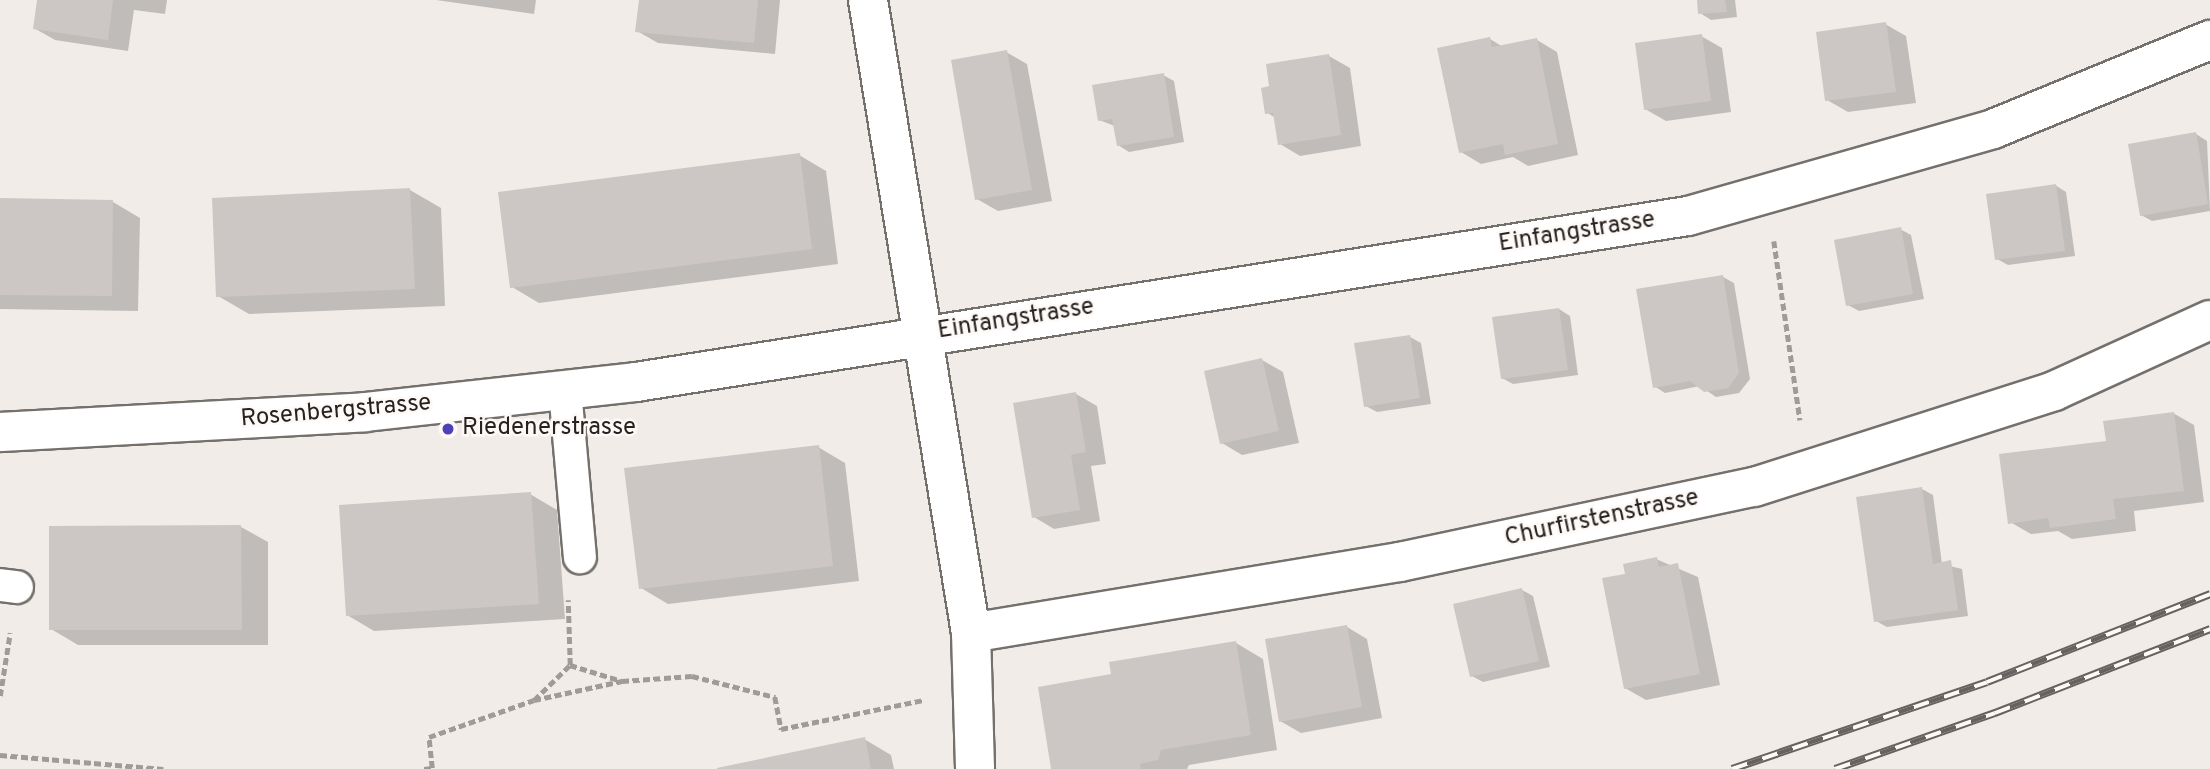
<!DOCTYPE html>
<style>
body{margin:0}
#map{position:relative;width:2210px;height:769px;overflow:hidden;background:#f1ece8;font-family:Overpass,sans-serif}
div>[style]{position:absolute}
.shadow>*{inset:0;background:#0003}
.building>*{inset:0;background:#ccc7c4}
.path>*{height:4.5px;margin-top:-2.25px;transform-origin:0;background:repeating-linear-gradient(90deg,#9f9b99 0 7px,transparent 0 10.5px)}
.roads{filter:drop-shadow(2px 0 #74706c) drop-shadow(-2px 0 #74706c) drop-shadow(0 2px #74706c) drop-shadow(0 -2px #74706c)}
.service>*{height:32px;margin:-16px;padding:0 16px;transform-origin:16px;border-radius:16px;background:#fff}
.minor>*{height:38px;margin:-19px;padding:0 19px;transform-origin:19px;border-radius:19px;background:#fff}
.rail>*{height:8px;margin-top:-4px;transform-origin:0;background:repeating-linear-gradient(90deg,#fef9f6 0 16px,#656260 0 32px);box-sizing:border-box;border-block:2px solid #656260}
.dots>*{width:19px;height:19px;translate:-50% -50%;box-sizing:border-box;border:4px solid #fef9f6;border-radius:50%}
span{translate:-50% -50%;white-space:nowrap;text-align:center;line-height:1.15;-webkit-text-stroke:5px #fef9f6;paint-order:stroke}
.street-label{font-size:24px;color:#252322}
.poi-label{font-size:24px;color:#252322}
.left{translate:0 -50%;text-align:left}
</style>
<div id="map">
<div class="shadow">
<div style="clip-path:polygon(38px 0,167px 0,165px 14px,134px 10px,128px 51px,55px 40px,34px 28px)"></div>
<div style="clip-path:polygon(436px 0,536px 0,534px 14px)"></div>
<div style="clip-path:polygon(640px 0,780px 0,775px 54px,658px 43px,637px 31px)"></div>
<div style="clip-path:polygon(1699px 0,1735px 0,1737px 17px,1711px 20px,1700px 13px)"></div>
<div style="clip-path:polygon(1885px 24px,1906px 36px,1916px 103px,1848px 112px,1827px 100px)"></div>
<div style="clip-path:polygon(1701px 36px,1722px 48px,1731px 112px,1666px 121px,1645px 109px)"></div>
<div style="clip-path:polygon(1490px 39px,1503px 47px,1537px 40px,1557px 52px,1578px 155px,1528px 166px,1513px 157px,1481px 164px,1461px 152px)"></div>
<div style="clip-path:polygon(1006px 52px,1027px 64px,1052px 201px,998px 211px,977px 199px)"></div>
<div style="clip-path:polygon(1329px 56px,1350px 68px,1361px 146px,1300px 156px,1280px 144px,1276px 118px,1266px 112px)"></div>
<div style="clip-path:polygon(1163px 75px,1174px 81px,1184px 142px,1129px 152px,1118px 145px,1115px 126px,1099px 120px)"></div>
<div style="clip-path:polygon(2196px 134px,2207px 141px,2210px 211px,2152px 221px,2141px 215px)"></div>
<div style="clip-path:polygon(799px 155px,826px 171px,838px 264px,539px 303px,512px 287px)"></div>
<div style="clip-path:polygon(2055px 185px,2066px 192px,2075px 256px,2008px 265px,1997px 259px)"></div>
<div style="clip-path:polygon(410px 190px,441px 208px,445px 306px,249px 314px,218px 296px)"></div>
<div style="clip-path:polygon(0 200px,113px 202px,140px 218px,138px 311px,0 309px)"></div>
<div style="clip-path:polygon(1900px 229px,1911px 235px,1924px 299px,1859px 311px,1848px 305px)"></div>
<div style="clip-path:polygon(1723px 277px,1734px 283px,1750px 379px,1739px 393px,1716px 397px,1700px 386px,1665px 393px,1654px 386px)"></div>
<div style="clip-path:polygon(1559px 309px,1570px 316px,1578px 375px,1513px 384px,1502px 378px)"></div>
<div style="clip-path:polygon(1410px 337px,1421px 343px,1431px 404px,1377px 412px,1366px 406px)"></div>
<div style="clip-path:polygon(1262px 360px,1283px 372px,1299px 443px,1242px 455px,1222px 443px)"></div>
<div style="clip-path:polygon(1076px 394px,1097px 406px,1106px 464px,1091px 466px,1100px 521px,1054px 529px,1034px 517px)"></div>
<div style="clip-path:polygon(2173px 413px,2194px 425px,2204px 502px,2134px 511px,2136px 531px,2072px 539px,2058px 531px,2031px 534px,2010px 522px,2108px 442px)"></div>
<div style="clip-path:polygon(818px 447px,845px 463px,859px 581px,668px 604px,641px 588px)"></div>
<div style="clip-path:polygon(1922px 489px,1933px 495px,1942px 564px,1962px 569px,1968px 616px,1887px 627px,1876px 621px)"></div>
<div style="clip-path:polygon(530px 494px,557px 510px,565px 619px,374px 631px,347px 615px)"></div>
<div style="clip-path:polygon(241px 527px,268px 542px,268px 645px,78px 645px,51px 629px)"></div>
<div style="clip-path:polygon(1656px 559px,1698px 577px,1720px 685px,1646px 700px,1625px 688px)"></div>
<div style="clip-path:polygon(1522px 590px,1533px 596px,1550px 667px,1483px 682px,1472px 676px)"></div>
<div style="clip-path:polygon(1347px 627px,1367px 639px,1382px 718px,1301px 733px,1280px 721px)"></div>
<div style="clip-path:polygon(1236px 643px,1263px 659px,1277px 750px,1189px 765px,1187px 769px,1053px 769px,1113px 676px)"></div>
<div style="clip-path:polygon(864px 739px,891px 755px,894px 769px,720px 769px)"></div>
</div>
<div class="building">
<div style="clip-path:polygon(37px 0,113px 0,108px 40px,33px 29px)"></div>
<div style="clip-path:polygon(639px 0,758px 0,754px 43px,635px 32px)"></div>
<div style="clip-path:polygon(1697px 0,1725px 0,1727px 12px,1698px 14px)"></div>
<div style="clip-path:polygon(1886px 22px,1896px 92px,1825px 101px,1816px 32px)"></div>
<div style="clip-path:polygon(1702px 34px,1711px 101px,1644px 110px,1635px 43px)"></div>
<div style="clip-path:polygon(1490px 37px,1492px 47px,1537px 38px,1558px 144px,1505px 155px,1503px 144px,1459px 153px,1437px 48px)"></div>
<div style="clip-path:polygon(1007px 50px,1032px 190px,975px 200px,951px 60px)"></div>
<div style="clip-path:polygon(1329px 54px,1341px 135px,1278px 145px,1273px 113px,1265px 114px,1261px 88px,1269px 86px,1266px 64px)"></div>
<div style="clip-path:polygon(1164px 73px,1174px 137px,1117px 146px,1112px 119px,1098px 121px,1092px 85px)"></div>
<div style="clip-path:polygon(2196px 132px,2208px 204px,2140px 216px,2128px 144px)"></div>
<div style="clip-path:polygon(800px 153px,812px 249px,510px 288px,498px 192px)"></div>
<div style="clip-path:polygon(2056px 184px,2065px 251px,1995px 260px,1986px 194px)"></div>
<div style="clip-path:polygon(410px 188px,415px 289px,216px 297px,212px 198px)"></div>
<div style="clip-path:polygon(0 198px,113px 200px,112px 296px,0 295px)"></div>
<div style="clip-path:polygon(1901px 227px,1913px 294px,1846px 306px,1834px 240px)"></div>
<div style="clip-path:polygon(1723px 275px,1739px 373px,1728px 388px,1704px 392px,1690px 381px,1653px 388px,1636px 289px)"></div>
<div style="clip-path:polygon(1559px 308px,1568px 370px,1501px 379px,1492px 317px)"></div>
<div style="clip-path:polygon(1410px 335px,1420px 398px,1364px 407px,1354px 343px)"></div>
<div style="clip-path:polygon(1262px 358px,1279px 431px,1220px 444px,1204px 371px)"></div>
<div style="clip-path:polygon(1076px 392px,1086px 452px,1071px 455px,1080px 510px,1032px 518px,1013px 403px)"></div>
<div style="clip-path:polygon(2174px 412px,2184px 491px,2113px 499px,2116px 519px,2050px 528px,2048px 518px,2008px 524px,1999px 454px,2106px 441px,2103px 421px)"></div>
<div style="clip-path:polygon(819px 445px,833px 566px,639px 589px,624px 468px)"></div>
<div style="clip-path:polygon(1922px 487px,1933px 564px,1951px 560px,1958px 610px,1874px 622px,1856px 497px)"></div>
<div style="clip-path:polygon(531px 492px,539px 604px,346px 616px,339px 505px)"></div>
<div style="clip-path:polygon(241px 525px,242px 630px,49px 630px,49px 526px)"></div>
<div style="clip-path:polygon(1657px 557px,1659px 567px,1678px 563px,1700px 674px,1624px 689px,1602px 578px,1625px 574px,1623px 564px)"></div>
<div style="clip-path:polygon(1522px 588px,1539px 661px,1470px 677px,1453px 604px)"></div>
<div style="clip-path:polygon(1347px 625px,1362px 707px,1279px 722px,1265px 639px)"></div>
<div style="clip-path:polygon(1236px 641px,1251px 735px,1161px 750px,1158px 760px,1140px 764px,1141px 769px,1051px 769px,1038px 687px,1111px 674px,1109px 662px)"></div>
<div style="clip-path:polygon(865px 737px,871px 769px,717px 769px,717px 768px)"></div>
</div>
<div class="path">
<div style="left:1774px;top:241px;width:181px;rotate:81.7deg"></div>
<div style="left:570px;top:665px;width:54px;rotate:17.1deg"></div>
<div style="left:622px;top:681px;width:70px;rotate:-4.1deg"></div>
<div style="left:692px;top:676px;width:86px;rotate:14.2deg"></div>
<div style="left:775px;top:697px;width:33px;rotate:79deg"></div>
<div style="left:781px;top:729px;width:146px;rotate:-11.5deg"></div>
<div style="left:0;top:696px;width:64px;rotate:-81deg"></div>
<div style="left:534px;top:700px;width:90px;rotate:-12.2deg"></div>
<div style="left:0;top:755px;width:164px;rotate:4.9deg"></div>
<div style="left:424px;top:769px;width:8px;rotate:-7deg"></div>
<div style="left:432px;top:768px;width:31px;rotate:-96deg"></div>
<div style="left:429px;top:737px;width:111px;rotate:-19.4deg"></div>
<div style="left:534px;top:700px;width:50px;rotate:-44.2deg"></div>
<div style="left:570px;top:665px;width:65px;rotate:-91.8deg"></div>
</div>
<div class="roads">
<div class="service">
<div style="left:565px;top:390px;width:168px;rotate:84.9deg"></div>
<div style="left:0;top:585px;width:17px;rotate:7deg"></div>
</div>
<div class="minor">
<div style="left:868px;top:0;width:641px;rotate:80.76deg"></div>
<div style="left:971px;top:633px;width:136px;rotate:88.3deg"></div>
<div style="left:0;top:432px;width:366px;rotate:-3.1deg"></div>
<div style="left:365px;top:412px;width:273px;rotate:-6.3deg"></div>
<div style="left:636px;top:382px;width:1065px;rotate:-8.97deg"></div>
<div style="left:1688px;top:216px;width:317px;rotate:-15.9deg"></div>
<div style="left:1993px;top:129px;width:235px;rotate:-22.3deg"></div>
<div style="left:971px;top:633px;width:435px;rotate:-9.4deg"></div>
<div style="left:1400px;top:562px;width:362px;rotate:-12deg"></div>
<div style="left:1754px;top:487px;width:315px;rotate:-17.7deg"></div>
<div style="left:2054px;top:391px;width:171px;rotate:-24.5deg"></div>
</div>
</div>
<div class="rail">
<div style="left:1732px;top:769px;width:269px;rotate:-18.8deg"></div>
<div style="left:1987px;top:682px;width:240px;rotate:-21.5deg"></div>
<div style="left:1835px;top:769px;width:170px;rotate:-19.3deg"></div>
<div style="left:1995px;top:713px;width:231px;rotate:-21.3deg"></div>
</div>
<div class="dots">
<div style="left:448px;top:429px;background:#4d41b8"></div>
</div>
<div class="street-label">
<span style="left:1577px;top:233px;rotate:-9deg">Einfangstrasse</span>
<span style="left:1016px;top:320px;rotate:-9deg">Einfangstrasse</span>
<span style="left:336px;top:412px;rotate:-5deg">Rosenbergstrasse</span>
<span style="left:1602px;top:519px;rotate:-12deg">Churfirstenstrasse</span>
</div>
<div class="poi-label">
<span class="left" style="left:462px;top:429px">Riedenerstrasse</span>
</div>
</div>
